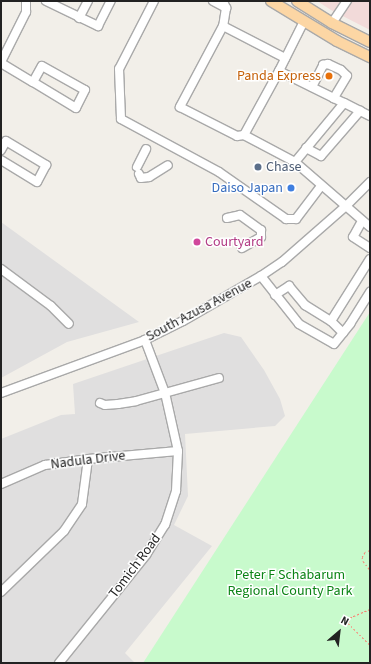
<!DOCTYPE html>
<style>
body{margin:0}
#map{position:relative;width:371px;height:664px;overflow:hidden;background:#f2efe9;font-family:"Source Sans 3",sans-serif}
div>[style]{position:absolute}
.residential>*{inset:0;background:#e0dfdf}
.commercial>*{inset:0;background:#f2dad9}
.park>*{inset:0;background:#c8facc}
.path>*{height:1px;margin-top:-0.5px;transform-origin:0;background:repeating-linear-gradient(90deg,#fa8072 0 2px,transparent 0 4px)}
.roads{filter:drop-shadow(1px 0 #a9a9a9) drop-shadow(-1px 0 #a9a9a9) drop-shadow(0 1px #a9a9a9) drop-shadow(0 -1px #a9a9a9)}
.minor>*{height:8px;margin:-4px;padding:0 4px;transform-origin:4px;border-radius:4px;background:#fff}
.major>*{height:10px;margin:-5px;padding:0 5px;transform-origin:5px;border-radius:5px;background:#fcd6a4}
.dots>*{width:11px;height:11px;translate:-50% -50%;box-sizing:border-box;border:2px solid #fff;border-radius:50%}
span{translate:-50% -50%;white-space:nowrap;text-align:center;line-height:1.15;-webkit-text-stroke:3px #fff;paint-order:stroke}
.food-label{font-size:14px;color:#c56008}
.right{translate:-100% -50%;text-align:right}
.service-label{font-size:14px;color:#4e5e75}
.left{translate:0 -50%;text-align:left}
.shop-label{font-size:14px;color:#366cbe}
.hotel-label{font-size:14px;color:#b23c85}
.street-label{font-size:14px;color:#222}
.park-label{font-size:14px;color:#0c8416}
.frame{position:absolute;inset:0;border:2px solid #222;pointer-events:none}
.north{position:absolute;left:319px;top:612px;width:40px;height:40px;-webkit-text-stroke:3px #fff;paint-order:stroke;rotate:28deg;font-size:11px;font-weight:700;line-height:16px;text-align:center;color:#222}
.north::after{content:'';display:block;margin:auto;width:14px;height:18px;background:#222;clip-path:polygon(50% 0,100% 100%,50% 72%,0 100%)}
</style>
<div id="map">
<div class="residential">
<div style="clip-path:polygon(1px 222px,139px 322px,67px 342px,1px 378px)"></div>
<div style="clip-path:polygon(224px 333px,241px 337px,264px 370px,280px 399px,285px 416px,275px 426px,185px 434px,188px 496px,174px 525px,212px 546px,125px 653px,135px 663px,1px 663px,1px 439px,61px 415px,75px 414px,73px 384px)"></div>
</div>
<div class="commercial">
<div style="clip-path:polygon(317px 1px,370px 1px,370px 30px,331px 10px)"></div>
</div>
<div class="park">
<div style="clip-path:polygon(370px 312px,370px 663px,143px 663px,229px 530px)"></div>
</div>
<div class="path">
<div style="left:370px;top:550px;width:5px;rotate:158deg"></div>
<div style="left:365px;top:552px;width:6px;rotate:121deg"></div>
<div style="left:362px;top:557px;width:4px;rotate:76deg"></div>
<div style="left:363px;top:561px;width:11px;rotate:52deg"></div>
<div style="left:370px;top:609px;width:21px;rotate:157deg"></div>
<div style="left:351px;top:617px;width:7px;rotate:117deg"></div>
<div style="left:348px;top:623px;width:31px;rotate:45deg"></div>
</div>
<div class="roads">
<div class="minor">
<div style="left:46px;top:1px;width:58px;rotate:25.7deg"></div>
<div style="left:98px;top:26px;width:28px;rotate:-63deg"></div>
<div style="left:154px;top:1px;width:76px;rotate:117.2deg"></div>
<div style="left:119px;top:69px;width:50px;rotate:87.7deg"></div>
<div style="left:121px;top:119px;width:111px;rotate:28.4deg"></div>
<div style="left:219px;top:172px;width:82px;rotate:35deg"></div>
<div style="left:286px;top:219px;width:10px"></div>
<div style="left:296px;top:219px;width:41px;rotate:-52.9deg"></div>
<div style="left:213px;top:1px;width:15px;rotate:28deg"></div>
<div style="left:223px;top:1px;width:8px;rotate:67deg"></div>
<div style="left:226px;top:8px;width:18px;rotate:99deg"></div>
<div style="left:223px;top:26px;width:92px;rotate:118deg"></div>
<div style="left:180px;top:107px;width:64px;rotate:27deg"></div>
<div style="left:237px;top:136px;width:7px;rotate:-8deg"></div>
<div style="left:79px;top:18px;width:19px;rotate:-62deg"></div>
<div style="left:332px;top:23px;width:27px;rotate:-56deg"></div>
<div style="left:223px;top:26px;width:70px;rotate:27.3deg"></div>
<div style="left:1px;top:62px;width:56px;rotate:-63.4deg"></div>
<div style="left:26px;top:12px;width:11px;rotate:-90deg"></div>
<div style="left:1px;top:63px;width:37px;rotate:31deg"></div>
<div style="left:42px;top:66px;width:49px;rotate:29.2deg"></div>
<div style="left:85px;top:90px;width:20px;rotate:117deg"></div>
<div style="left:76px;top:108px;width:50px;rotate:-148.8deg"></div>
<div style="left:33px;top:82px;width:18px;rotate:-61deg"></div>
<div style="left:279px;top:71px;width:56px;rotate:-63.4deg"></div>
<div style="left:312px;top:87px;width:25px;rotate:-63deg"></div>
<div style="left:323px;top:65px;width:5px;rotate:-11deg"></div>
<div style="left:328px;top:64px;width:14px;rotate:25deg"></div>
<div style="left:341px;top:70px;width:8px;rotate:45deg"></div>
<div style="left:347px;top:76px;width:26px;rotate:121deg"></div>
<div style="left:370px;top:116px;width:29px;rotate:-153deg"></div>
<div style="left:344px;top:103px;width:77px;rotate:129.7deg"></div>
<div style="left:295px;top:162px;width:99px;rotate:40.9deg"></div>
<div style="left:306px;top:148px;width:17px;rotate:28deg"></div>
<div style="left:321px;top:156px;width:60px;rotate:-49.1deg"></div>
<div style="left:1px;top:150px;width:10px;rotate:-61deg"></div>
<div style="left:6px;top:141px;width:47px;rotate:31deg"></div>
<div style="left:46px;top:165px;width:19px;rotate:118deg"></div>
<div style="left:37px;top:182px;width:42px;rotate:-148.6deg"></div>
<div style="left:295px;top:162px;width:58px;rotate:-152.1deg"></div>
<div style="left:244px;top:135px;width:73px;rotate:-61.3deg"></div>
<div style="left:279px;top:71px;width:72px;rotate:26.2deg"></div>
<div style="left:137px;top:167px;width:20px;rotate:-63deg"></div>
<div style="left:139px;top:174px;width:4px;rotate:63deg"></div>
<div style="left:141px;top:178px;width:8px;rotate:-7deg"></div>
<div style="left:149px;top:177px;width:22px;rotate:-32deg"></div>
<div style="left:227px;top:218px;width:13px;rotate:-13deg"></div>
<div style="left:240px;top:215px;width:26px;rotate:36deg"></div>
<div style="left:261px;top:230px;width:7px;rotate:90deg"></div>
<div style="left:261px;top:237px;width:22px;rotate:150deg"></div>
<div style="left:362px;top:221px;width:18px;rotate:119deg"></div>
<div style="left:353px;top:237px;width:20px;rotate:33deg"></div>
<div style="left:1px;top:269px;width:62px;rotate:36.5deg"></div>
<div style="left:51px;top:306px;width:25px;rotate:45deg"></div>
<div style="left:261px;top:276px;width:61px;rotate:51.6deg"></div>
<div style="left:299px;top:324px;width:40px;rotate:29.7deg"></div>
<div style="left:334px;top:344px;width:26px;rotate:-51deg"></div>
<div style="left:350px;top:324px;width:38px;rotate:-58deg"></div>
<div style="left:275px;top:295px;width:17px;rotate:-33deg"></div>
<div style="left:289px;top:286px;width:25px;rotate:50deg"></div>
<div style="left:305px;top:305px;width:31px;rotate:32deg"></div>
<div style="left:343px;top:333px;width:17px;rotate:-135deg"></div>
<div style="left:331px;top:321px;width:73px;rotate:-57.8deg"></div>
<div style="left:1px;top:393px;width:153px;rotate:-20.2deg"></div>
<div style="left:145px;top:340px;width:42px;rotate:-26.6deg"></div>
<div style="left:183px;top:321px;width:90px;rotate:-30deg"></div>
<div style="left:261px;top:276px;width:25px;rotate:-34deg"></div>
<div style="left:282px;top:262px;width:85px;rotate:-41.2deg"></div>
<div style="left:346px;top:206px;width:34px;rotate:-45deg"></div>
<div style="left:100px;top:403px;width:5px;rotate:22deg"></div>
<div style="left:105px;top:405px;width:13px;rotate:-4deg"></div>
<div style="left:118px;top:404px;width:18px;rotate:-9deg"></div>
<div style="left:136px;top:401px;width:86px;rotate:-15.5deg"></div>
<div style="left:1px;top:484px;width:48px;rotate:-23.4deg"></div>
<div style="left:45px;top:465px;width:43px;rotate:-7.9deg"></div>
<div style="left:88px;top:459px;width:90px;rotate:-5.1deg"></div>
<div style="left:1px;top:592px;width:88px;rotate:-44.1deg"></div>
<div style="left:64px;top:531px;width:32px;rotate:-56deg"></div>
<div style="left:82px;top:504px;width:45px;rotate:-82.4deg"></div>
<div style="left:59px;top:663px;width:139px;rotate:-51.1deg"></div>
<div style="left:146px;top:555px;width:36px;rotate:-58deg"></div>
<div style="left:165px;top:525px;width:36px;rotate:-72deg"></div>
<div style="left:176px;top:491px;width:40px;rotate:-87.1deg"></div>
<div style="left:178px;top:451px;width:59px;rotate:-102.6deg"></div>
<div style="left:165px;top:393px;width:57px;rotate:-110.7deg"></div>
</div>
<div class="major">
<div style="left:271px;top:1px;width:77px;rotate:31.2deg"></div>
<div style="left:337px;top:41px;width:37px;rotate:26deg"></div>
<div style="left:297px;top:1px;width:41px;rotate:32.2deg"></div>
<div style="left:332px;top:23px;width:42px;rotate:26.6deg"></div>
</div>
</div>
<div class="dots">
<div style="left:329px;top:76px;background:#e8710a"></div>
<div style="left:258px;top:167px;background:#5c6f8a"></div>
<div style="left:291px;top:188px;background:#3f7fe0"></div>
<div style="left:197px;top:242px;background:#d1479c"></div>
</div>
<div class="food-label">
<span class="right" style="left:321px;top:76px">Panda Express</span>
</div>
<div class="service-label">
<span class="left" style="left:266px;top:167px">Chase</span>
</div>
<div class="shop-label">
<span class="right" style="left:283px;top:188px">Daiso Japan</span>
</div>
<div class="hotel-label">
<span class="left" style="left:205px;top:242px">Courtyard</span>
</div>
<div class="street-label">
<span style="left:199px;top:310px;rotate:-28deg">South Azusa Avenue</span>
<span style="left:88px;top:460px;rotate:-7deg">Nadula Drive</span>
<span style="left:135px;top:566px;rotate:-53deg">Tomich Road</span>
</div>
<div class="park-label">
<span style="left:290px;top:583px">Peter F Schabarum<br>Regional County Park</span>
</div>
<div class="frame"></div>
<div class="north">N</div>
</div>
